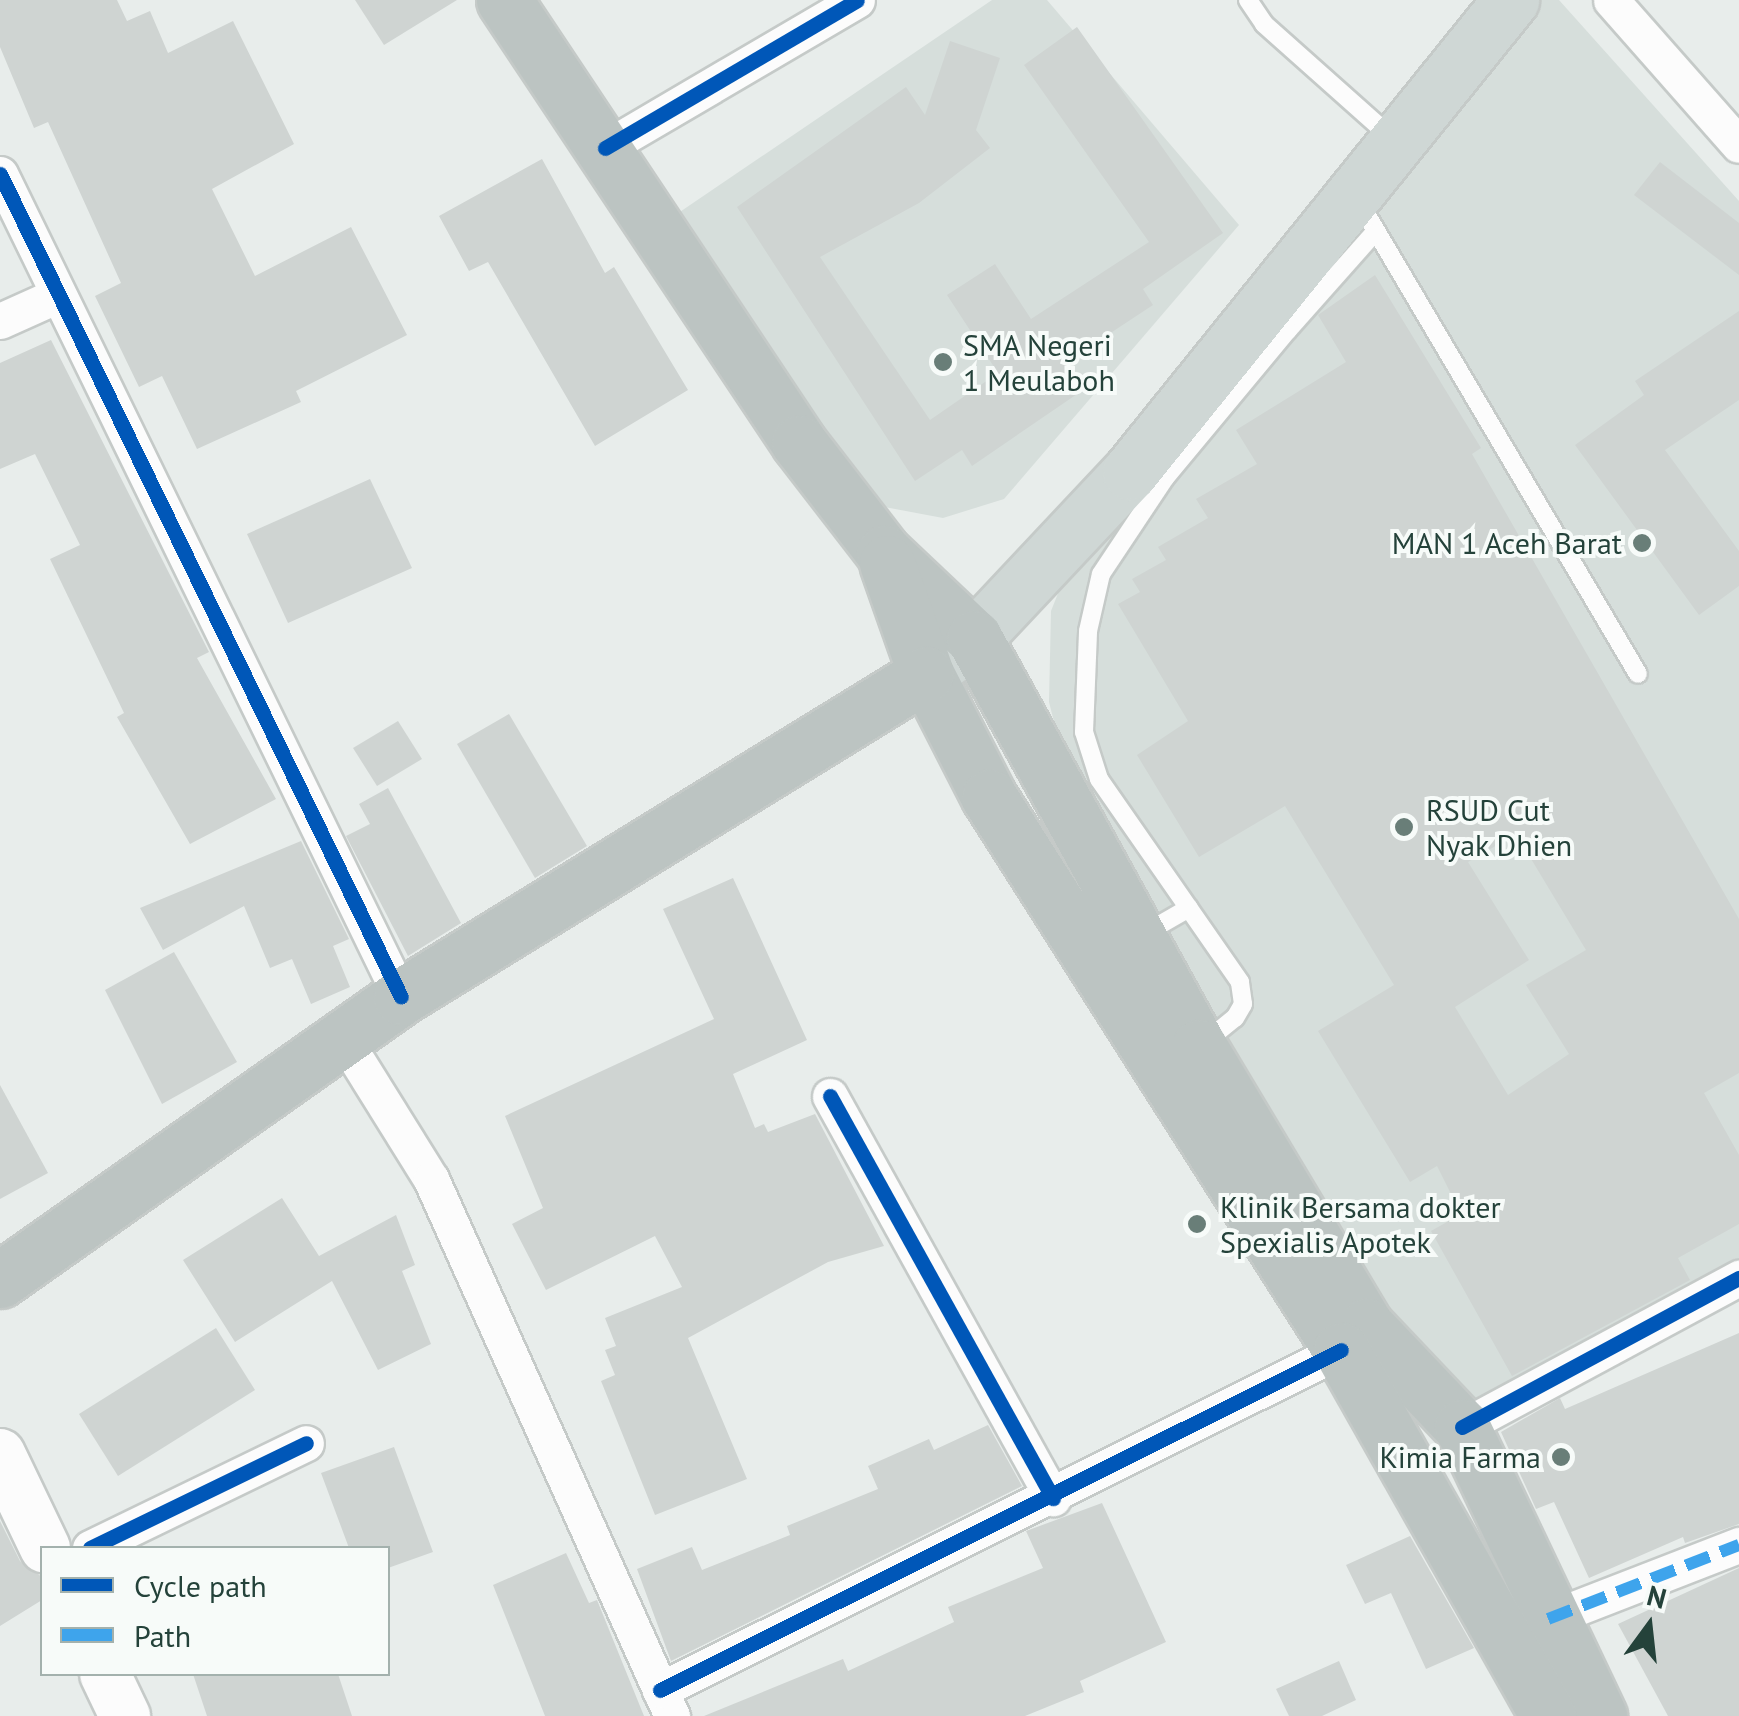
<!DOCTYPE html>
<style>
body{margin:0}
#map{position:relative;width:1739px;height:1716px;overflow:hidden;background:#e8edeb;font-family:"PT Sans",sans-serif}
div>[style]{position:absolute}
.built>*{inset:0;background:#d6dedb}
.building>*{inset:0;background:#cfd4d2}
.roads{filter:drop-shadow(2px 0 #c5cac8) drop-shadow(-2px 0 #c5cac8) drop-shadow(0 2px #c5cac8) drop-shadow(0 -2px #c5cac8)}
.lane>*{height:18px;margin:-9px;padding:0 9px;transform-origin:9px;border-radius:9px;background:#fcfcfc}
.street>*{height:35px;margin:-17.5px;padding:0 17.5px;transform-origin:17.5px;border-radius:17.5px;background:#fcfcfc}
.secondary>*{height:50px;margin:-25px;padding:0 25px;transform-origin:25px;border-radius:25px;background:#fcfcfc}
.primary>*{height:55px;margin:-27.5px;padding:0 27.5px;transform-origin:27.5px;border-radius:27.5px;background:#cfd7d5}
.highway>*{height:55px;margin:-27.5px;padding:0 27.5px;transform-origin:27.5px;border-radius:27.5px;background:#bcc4c2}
.quiet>*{height:12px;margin-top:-6px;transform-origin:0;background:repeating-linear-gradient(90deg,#3ea4ec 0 25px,transparent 0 37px)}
.cycleway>*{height:15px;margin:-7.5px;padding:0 7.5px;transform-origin:7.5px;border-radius:7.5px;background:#0057b8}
.dots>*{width:28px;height:28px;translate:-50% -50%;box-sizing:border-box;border:5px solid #f7fbf9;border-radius:50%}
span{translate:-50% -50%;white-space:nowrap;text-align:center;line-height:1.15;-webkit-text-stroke:8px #f7fbf9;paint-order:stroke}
.poi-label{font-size:30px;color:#24423a}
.left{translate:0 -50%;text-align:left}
.right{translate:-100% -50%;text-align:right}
.legend{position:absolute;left:40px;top:1546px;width:350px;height:130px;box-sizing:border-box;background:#f7fbf9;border:2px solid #a3b1ad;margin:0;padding:12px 18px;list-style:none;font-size:30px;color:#24423a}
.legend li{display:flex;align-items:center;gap:20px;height:50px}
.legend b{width:50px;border:2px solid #a3b1ad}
.north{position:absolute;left:1599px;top:1576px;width:100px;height:100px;-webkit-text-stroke:8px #f7fbf9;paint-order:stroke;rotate:15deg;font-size:28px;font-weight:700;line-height:40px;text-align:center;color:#24423a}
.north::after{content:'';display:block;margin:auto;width:35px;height:45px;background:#24423a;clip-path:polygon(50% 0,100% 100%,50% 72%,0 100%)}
</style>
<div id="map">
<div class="built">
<div style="clip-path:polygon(992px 0,1047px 0,1239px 225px,1004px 499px,943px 518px,858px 502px,668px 220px)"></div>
<div style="clip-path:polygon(1526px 0,1559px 0,1739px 201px,1739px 1288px,1459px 1433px,1068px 778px,1049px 702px,1051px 611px,1081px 536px)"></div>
</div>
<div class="building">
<div style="clip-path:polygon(0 0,117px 0,127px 21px,150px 11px,168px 53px,233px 21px,294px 144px,212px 189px,255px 276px,351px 227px,407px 335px,296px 391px,301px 402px,197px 449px,162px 376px,139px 387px,95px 296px,121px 283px,48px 122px,34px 128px,0 47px)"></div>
<div style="clip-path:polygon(355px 0,457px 0,384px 45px)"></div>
<div style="clip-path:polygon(1077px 27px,1223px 233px,1143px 289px,1153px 305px,1065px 363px,1083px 390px,972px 466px,962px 450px,915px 481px,737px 207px,906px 87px,925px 115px,950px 41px,1000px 58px,976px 130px,990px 148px,919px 203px,820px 257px,930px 420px,998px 373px,947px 295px,995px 264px,1031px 319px,1149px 242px,1024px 65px)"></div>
<div style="clip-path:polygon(542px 159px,605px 273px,614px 267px,688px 390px,595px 446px,488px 262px,469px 271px,439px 216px)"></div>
<div style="clip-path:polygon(1660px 162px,1739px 223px,1739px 275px,1634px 195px)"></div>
<div style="clip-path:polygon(evenodd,1375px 275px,1481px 448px,1472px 454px,1739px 919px,1739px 1073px,1704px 1093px,1739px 1155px,1739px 1224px,1678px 1258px,1690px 1280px,1512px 1376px,1431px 1231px,1461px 1214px,1437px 1166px,1410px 1182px,1318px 1031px,1394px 985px,1285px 806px,1199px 857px,1137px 755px,1188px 721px,1118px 604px,1140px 592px,1132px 579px,1166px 560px,1158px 547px,1208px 518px,1196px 499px,1257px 464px,1236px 430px,1346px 362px,1318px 315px,1375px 275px,1516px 834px,1586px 950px,1526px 985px,1569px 1054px,1508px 1095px,1455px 1007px,1529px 960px,1468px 862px,1516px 834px)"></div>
<div style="clip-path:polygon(1739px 311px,1739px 400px,1665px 450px,1739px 551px,1739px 586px,1699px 615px,1575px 445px,1644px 395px,1635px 381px)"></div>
<div style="clip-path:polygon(51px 340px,209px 652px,197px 658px,276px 799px,190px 844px,117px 717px,124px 713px,50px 559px,80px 545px,35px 454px,0 469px,0 363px)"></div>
<div style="clip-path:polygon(370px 479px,412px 568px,288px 623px,247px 534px)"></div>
<div style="clip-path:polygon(509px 714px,587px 846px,535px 878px,457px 744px)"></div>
<div style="clip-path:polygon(398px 721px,422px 759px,377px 786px,353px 748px)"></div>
<div style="clip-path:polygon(388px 788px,461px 923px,408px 956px,346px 836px,370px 824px,359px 804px)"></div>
<div style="clip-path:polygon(301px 841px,349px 939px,333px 946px,350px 987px,311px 1004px,292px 959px,270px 968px,244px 906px,163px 950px,140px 908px)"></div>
<div style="clip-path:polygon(733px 878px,807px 1040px,733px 1074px,755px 1128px,764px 1124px,768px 1132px,815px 1114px,884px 1246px,828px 1262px,688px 1338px,747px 1479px,655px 1515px,601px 1381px,615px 1375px,605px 1350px,616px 1346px,605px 1318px,682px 1287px,655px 1236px,546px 1290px,512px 1224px,543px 1208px,505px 1116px,714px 1019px,663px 909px)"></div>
<div style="clip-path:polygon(174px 952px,237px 1062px,162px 1104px,105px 990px)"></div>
<div style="clip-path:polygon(0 1085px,48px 1173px,0 1199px)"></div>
<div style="clip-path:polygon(282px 1198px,319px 1256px,396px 1215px,415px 1265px,402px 1271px,431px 1344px,378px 1370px,332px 1281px,235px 1342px,183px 1260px)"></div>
<div style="clip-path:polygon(216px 1328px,255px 1390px,118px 1476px,79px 1414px)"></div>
<div style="clip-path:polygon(1739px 1333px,1739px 1524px,1685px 1543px,1683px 1537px,1589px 1578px,1554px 1502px,1536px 1509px,1501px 1432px,1560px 1398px,1565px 1409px)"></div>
<div style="clip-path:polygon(988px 1425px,1022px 1486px,671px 1661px,637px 1569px,692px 1547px,702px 1570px,790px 1535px,787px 1526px,878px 1489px,868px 1466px,929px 1439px,934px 1450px)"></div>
<div style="clip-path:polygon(394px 1447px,433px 1552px,388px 1568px,388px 1548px,349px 1548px,321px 1473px)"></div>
<div style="clip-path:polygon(1102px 1503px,1166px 1642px,1080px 1681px,1084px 1692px,1025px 1716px,704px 1716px,843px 1659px,848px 1671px,954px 1622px,948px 1607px,1043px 1568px,1026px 1531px)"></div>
<div style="clip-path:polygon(0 1521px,20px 1561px,42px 1577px,42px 1600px,0 1626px)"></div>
<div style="clip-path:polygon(1410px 1536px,1474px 1648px,1426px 1669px,1391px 1593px,1365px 1604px,1346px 1565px)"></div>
<div style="clip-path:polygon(566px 1553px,589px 1603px,597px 1600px,644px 1716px,545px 1716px,493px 1585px)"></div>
<div style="clip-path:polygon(1739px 1568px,1739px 1716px,1668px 1716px,1618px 1624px)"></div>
<div style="clip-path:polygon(1339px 1661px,1356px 1700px,1322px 1716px,1289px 1716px,1276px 1689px)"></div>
<div style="clip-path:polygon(193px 1674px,338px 1674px,352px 1716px,207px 1716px)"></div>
</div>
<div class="roads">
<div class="lane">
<div style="left:1248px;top:0;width:29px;rotate:56deg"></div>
<div style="left:1264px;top:24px;width:173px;rotate:41.7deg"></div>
<div style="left:1359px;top:202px;width:548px;rotate:59.41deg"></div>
<div style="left:1288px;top:330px;width:130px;rotate:-48.4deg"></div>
<div style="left:1142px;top:935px;width:54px;rotate:-29.9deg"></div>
<div style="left:1205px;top:1042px;width:38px;rotate:-39deg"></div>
<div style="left:1235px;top:1018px;width:16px;rotate:-60deg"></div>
<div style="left:1243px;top:1004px;width:22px;rotate:-98deg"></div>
<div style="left:1240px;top:982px;width:247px;rotate:-124.8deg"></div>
<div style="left:1099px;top:779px;width:49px;rotate:-107.7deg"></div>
<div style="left:1084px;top:732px;width:101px;rotate:-87.7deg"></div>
<div style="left:1088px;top:631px;width:58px;rotate:-77.2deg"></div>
<div style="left:1101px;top:574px;width:115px;rotate:-56.3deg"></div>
<div style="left:1165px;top:478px;width:192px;rotate:-50.3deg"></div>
<div style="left:1288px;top:330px;width:28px;rotate:-128deg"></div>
</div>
<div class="street">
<div style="left:1611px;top:0;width:193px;rotate:48.6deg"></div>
<div style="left:605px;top:148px;width:292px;rotate:-30.4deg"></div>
<div style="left:0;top:174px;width:915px;rotate:64.02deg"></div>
<div style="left:0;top:321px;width:61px;rotate:-24.1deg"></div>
<div style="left:345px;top:1041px;width:163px;rotate:58.1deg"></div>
<div style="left:431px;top:1179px;width:589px;rotate:65.83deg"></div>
<div style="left:830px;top:1096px;width:460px;rotate:61deg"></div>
<div style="left:1462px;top:1427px;width:315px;rotate:-28.3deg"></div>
<div style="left:90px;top:1548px;width:240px;rotate:-25.9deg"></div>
<div style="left:1548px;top:1619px;width:205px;rotate:-21.2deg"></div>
<div style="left:660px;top:1690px;width:761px;rotate:-26.53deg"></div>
</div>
<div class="secondary">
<div style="left:0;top:1454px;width:104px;rotate:64.4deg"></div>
<div style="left:105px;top:1674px;width:47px;rotate:64.5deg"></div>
</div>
<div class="primary">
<div style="left:926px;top:674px;width:60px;rotate:-36.9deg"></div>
<div style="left:974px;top:638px;width:228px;rotate:-46.8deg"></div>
<div style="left:1130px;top:472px;width:607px;rotate:-51.09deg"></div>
</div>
<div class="highway">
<div style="left:504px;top:0;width:532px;rotate:56.34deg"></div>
<div style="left:799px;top:443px;width:139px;rotate:52.3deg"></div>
<div style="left:884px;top:553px;width:124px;rotate:43.4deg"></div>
<div style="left:974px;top:638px;width:467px;rotate:61.2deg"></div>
<div style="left:1199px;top:1047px;width:325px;rotate:59.1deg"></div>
<div style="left:1366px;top:1326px;width:139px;rotate:46.5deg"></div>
<div style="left:1462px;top:1427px;width:320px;rotate:64.6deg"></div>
<div style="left:887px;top:563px;width:118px;rotate:70.6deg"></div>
<div style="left:926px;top:674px;width:138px;rotate:62.9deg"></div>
<div style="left:989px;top:797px;width:656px;rotate:57.52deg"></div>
<div style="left:1341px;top:1350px;width:420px;rotate:60.5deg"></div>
<div style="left:0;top:1280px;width:491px;rotate:-35.2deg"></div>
<div style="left:401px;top:997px;width:616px;rotate:-31.6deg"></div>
</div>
</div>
<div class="quiet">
<div style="left:1548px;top:1619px;width:205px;rotate:-21.2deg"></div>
</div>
<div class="cycleway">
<div style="left:605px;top:148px;width:292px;rotate:-30.4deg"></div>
<div style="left:0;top:174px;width:915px;rotate:64.02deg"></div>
<div style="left:830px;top:1096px;width:460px;rotate:61deg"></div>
<div style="left:1462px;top:1427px;width:315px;rotate:-28.3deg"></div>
<div style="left:90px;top:1548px;width:240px;rotate:-25.9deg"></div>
<div style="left:660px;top:1690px;width:761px;rotate:-26.53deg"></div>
</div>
<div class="dots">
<div style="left:943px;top:362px;background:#697e78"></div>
<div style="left:1642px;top:543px;background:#697e78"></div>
<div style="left:1404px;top:827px;background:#697e78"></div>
<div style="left:1197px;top:1224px;background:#697e78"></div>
<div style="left:1561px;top:1457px;background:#697e78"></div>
</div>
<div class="poi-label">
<span class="left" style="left:963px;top:362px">SMA Negeri<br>1 Meulaboh</span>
<span class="right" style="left:1622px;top:543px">MAN 1 Aceh Barat</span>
<span class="left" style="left:1426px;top:827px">RSUD Cut<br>Nyak Dhien</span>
<span class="left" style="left:1220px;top:1224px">Klinik Bersama dokter<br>Spexialis Apotek</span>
<span class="right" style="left:1541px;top:1457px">Kimia Farma</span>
</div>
<ul class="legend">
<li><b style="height:12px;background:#0057b8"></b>Cycle path</li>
<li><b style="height:12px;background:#3ea4ec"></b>Path</li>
</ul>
<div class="north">N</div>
</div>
